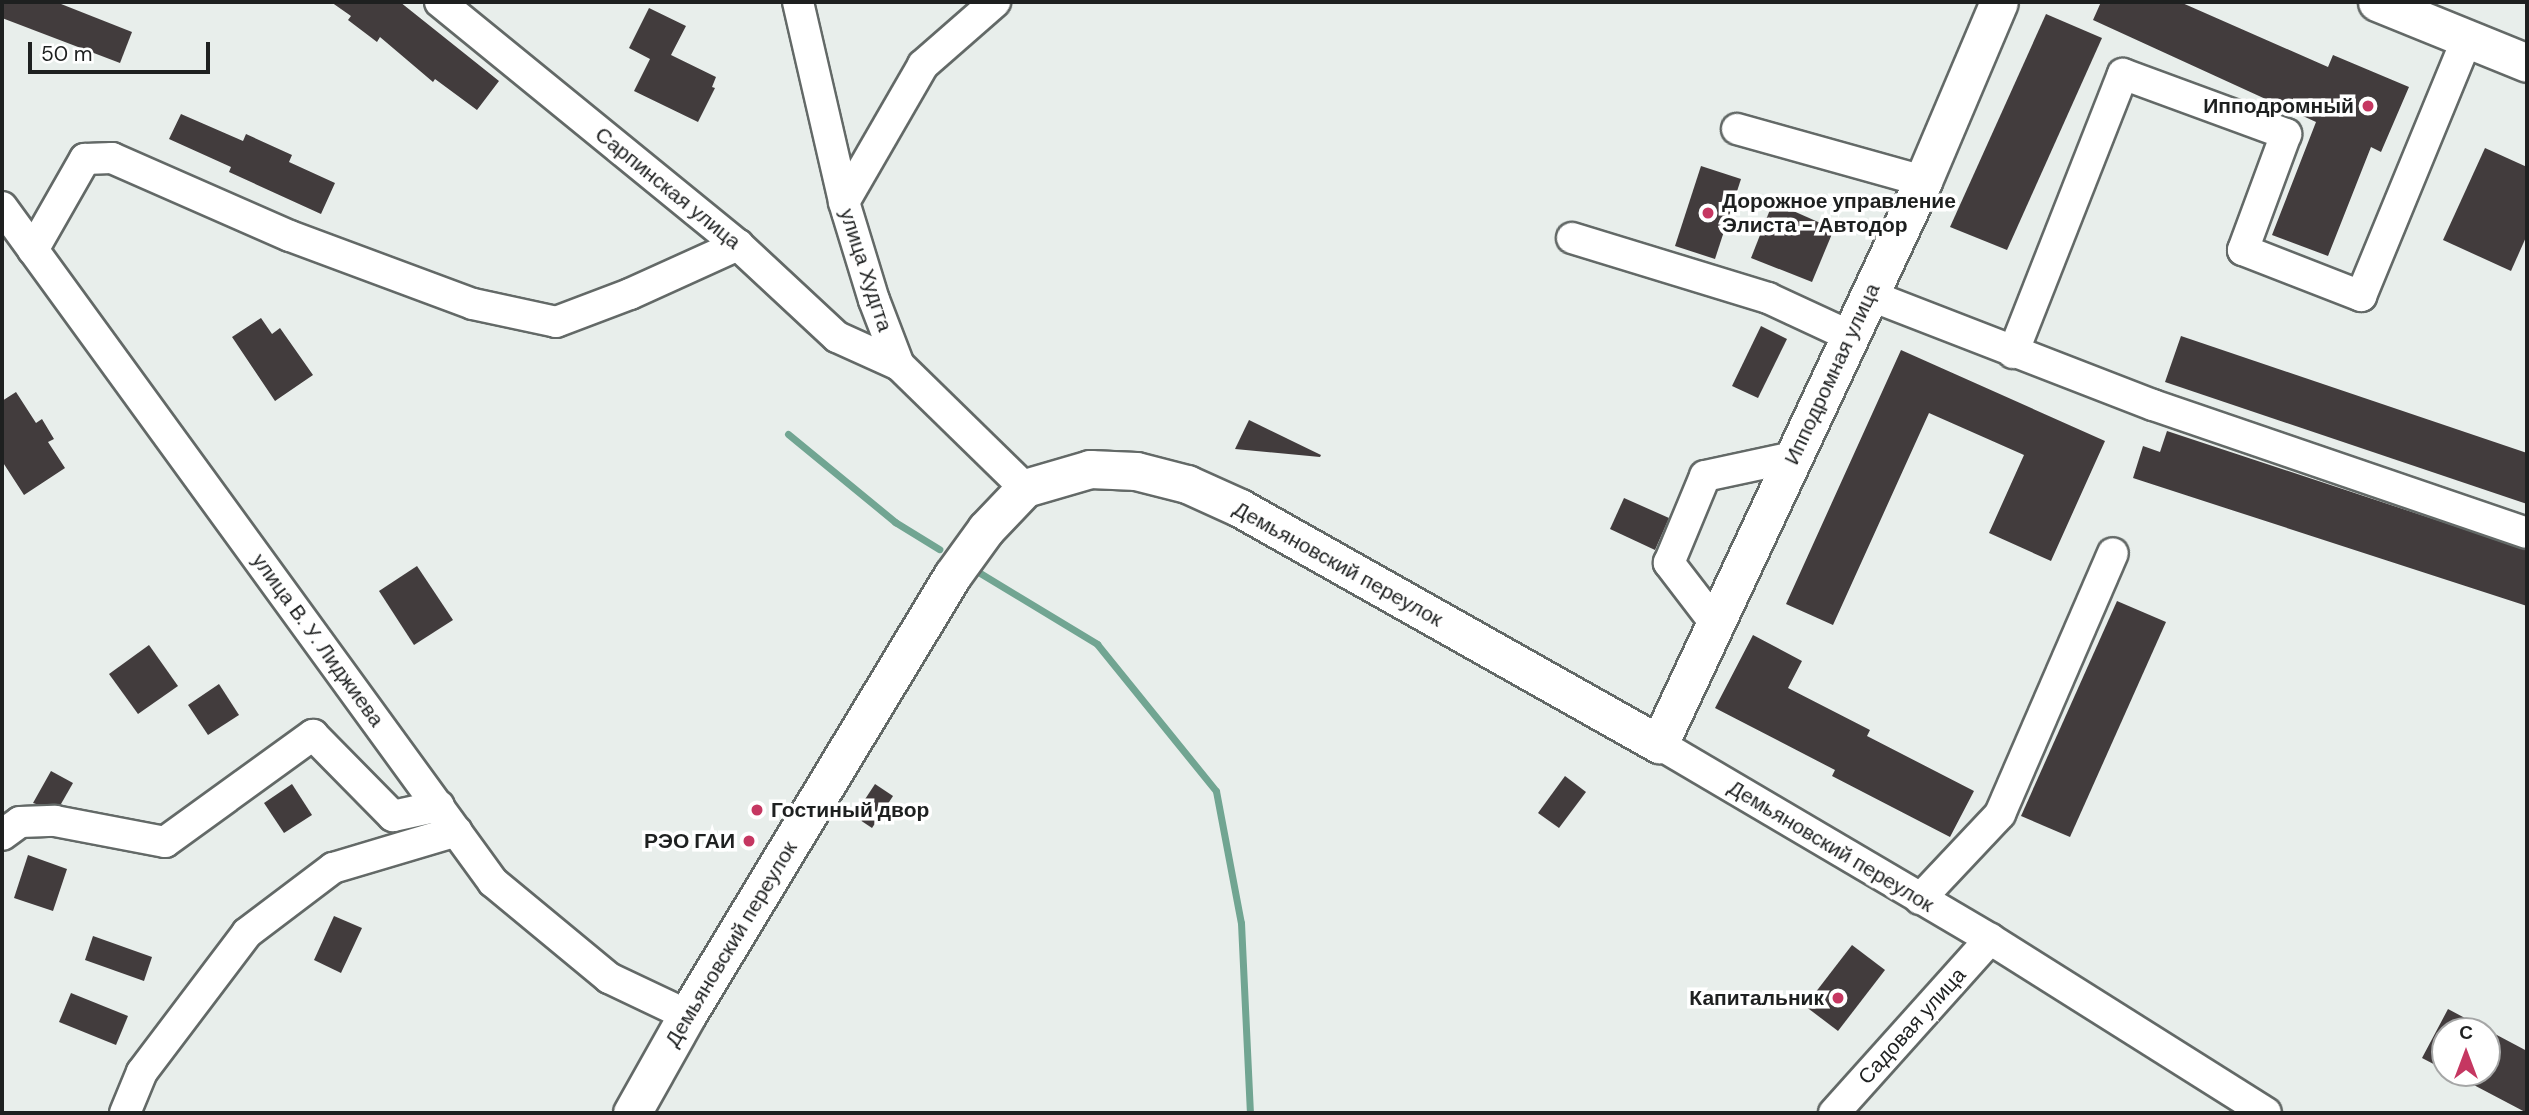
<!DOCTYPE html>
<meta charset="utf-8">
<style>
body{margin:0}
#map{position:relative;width:2529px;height:1115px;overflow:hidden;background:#e8eeeb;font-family:"DM Sans",sans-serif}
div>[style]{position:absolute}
.stream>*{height:7px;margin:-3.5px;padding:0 3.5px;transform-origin:3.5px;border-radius:3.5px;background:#71a592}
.building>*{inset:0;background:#423c3d}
.roads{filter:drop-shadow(2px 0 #636967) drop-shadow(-2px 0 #636967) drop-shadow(0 2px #636967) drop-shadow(0 -2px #636967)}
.minor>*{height:30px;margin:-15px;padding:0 15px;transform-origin:15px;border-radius:15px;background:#fff}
.major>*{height:37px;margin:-18.5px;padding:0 18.5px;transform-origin:18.5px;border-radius:18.5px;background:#fff}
.dots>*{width:19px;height:19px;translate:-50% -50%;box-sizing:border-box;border:4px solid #fff;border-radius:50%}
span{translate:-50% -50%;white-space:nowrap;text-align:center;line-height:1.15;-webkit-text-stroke:7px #fff;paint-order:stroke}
.poi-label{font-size:21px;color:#1e2020;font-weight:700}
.right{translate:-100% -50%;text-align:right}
.left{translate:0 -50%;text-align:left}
.street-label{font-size:21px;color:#1e2020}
.frame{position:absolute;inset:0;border:4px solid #1e2020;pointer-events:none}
.north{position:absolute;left:2431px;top:1017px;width:70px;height:70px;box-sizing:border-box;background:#fff;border:2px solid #a5a6a6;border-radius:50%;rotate:0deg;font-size:19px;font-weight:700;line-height:28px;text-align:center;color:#1e2020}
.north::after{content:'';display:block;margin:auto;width:24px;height:32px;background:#c53761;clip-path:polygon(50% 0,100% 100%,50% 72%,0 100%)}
.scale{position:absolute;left:28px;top:42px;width:182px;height:32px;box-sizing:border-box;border:4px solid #1e2020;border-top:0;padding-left:9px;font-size:21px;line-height:24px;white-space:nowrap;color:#1e2020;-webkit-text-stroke:5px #fff;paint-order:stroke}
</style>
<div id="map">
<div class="stream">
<div style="left:788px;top:434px;width:139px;rotate:39.4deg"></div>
<div style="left:895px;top:522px;width:52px;rotate:31.5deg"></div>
<div style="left:975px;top:570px;width:143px;rotate:31.2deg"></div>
<div style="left:1097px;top:644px;width:189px;rotate:51deg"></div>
<div style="left:1216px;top:791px;width:134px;rotate:79.3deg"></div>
<div style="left:1241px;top:923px;width:190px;rotate:87.3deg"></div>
</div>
<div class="building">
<div style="clip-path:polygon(2px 2px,56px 2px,132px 32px,120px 63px,2px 18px)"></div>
<div style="clip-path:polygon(331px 2px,400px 2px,499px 81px,477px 110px,435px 79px,433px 82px,380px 37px,377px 42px,348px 20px,351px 16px)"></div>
<div style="clip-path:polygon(2101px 2px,2180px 2px,2328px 67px,2333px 55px,2409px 87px,2381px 152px,2371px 147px,2328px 256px,2272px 235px,2316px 122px,2093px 20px)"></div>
<div style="clip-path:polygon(649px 8px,686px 26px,671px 55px,716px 77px,712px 87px,715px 88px,698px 122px,634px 91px,650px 59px,629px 48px)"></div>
<div style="clip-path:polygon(2046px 14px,2102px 38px,2007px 250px,1950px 227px)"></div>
<div style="clip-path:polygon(181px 114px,243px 141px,246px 134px,292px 155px,289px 162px,335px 183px,321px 214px,229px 172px,231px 167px,169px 139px)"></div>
<div style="clip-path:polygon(2485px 148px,2527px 167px,2527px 235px,2511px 271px,2443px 240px)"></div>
<div style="clip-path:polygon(1701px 166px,1741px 179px,1715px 259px,1675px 246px)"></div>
<div style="clip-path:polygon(1773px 202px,1834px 229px,1812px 282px,1751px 258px)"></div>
<div style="clip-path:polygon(261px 318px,272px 334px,280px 328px,313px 375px,275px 401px,232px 337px)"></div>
<div style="clip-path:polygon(1761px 326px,1787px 339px,1758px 398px,1732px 386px)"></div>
<div style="clip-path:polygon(2181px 336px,2527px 453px,2527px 504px,2165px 382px)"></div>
<div style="clip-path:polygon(1901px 350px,2105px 441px,2051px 561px,1989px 533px,2024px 455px,1929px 413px,1833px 625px,1786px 604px)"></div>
<div style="clip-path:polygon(16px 392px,36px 423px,42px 419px,54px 439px,48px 442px,65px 468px,24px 495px,2px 461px,2px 401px)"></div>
<div style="clip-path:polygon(1249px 420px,1321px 455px,1320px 457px,1235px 449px)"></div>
<div style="clip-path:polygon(2167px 431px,2527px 550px,2527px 606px,2133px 478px,2143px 446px,2160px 452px)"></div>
<div style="clip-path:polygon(1624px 498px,1669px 518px,1655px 550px,1610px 529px)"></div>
<div style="clip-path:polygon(417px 566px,453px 620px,414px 645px,379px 591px)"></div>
<div style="clip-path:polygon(2117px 601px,2166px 622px,2070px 837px,2021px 816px)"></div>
<div style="clip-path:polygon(1753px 635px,1802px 661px,1788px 688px,1870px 730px,1867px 736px,1974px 791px,1950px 837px,1832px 776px,1835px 770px,1715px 708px)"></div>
<div style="clip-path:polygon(149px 645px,178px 686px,138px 714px,109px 674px)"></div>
<div style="clip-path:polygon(219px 684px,239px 715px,208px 735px,188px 705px)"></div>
<div style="clip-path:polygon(51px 771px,73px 783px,61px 804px,36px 804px,33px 803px)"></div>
<div style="clip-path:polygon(1565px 776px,1586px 792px,1559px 828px,1538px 813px)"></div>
<div style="clip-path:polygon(292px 784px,312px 815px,284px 833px,264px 803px)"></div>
<div style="clip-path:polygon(875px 784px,893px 796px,872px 828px,854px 816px)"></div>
<div style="clip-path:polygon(28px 855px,67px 869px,53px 911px,14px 898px)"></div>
<div style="clip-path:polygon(334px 916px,362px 928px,341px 973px,314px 960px)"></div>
<div style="clip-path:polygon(93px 936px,152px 957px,144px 981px,85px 960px)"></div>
<div style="clip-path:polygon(1852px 945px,1885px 970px,1838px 1031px,1805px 1006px)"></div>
<div style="clip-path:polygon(71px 993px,128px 1016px,116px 1045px,59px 1022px)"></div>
<div style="clip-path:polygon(2448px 1009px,2527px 1051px,2527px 1113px,2451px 1073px,2487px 1073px,2487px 1031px,2445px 1031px,2445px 1070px,2422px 1058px)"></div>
</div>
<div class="roads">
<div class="minor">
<div style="left:440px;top:2px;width:385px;rotate:39.2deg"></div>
<div style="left:738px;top:245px;width:135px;rotate:42.9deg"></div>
<div style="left:837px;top:337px;width:68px;rotate:24.3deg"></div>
<div style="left:798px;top:2px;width:205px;rotate:77deg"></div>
<div style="left:844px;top:202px;width:102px;rotate:73deg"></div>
<div style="left:874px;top:300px;width:70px;rotate:69deg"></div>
<div style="left:899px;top:365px;width:176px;rotate:44.3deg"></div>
<div style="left:1737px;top:129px;width:193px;rotate:15.6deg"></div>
<div style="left:844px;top:202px;width:158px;rotate:-60deg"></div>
<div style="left:923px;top:65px;width:96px;rotate:-41.2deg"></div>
<div style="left:2px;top:207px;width:835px;rotate:53.97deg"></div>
<div style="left:493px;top:882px;width:151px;rotate:39.6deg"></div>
<div style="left:609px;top:978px;width:86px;rotate:25.4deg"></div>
<div style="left:1572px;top:238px;width:205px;rotate:17deg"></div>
<div style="left:1768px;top:298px;width:90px;rotate:24.9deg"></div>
<div style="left:33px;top:250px;width:105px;rotate:-60.3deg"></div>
<div style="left:85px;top:159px;width:27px;rotate:-2deg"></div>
<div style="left:112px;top:158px;width:194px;rotate:23.7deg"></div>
<div style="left:290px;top:236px;width:195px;rotate:20.4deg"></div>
<div style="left:473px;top:304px;width:85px;rotate:12.2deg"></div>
<div style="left:556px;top:322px;width:79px;rotate:-20.7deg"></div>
<div style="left:630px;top:294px;width:119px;rotate:-24.4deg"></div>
<div style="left:1869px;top:295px;width:305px;rotate:21.2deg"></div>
<div style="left:2153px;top:405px;width:395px;rotate:18.9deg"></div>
<div style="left:2013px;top:353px;width:300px;rotate:-68.5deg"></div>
<div style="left:2123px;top:74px;width:174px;rotate:20.2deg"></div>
<div style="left:2286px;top:134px;width:124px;rotate:110.3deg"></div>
<div style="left:2243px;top:250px;width:127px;rotate:21.3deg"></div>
<div style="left:2361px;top:296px;width:280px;rotate:-67.6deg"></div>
<div style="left:1715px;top:623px;width:76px;rotate:-127.5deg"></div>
<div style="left:1669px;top:563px;width:94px;rotate:-67.5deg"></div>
<div style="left:1705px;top:476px;width:91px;rotate:-12.1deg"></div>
<div style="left:1659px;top:744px;width:384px;rotate:30.5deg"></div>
<div style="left:1990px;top:939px;width:326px;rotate:32.2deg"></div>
<div style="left:2px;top:835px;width:22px;rotate:-36deg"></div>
<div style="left:20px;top:822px;width:35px;rotate:-2deg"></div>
<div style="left:55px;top:821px;width:112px;rotate:10.8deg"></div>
<div style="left:165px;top:842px;width:183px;rotate:-35.9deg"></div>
<div style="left:313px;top:735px;width:114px;rotate:45.4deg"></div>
<div style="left:393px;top:816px;width:47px;rotate:-12.3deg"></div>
<div style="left:1920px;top:899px;width:117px;rotate:-46.7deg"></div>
<div style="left:2000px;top:814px;width:284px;rotate:-66.6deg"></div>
<div style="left:125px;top:1113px;width:44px;rotate:-67.5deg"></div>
<div style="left:142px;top:1072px;width:174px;rotate:-52.9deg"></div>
<div style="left:247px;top:933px;width:108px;rotate:-37.1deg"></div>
<div style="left:333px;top:868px;width:129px;rotate:-16.6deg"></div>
<div style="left:1834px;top:1113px;width:234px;rotate:-48.1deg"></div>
</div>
<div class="major">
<div style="left:2377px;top:2px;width:162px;rotate:22.1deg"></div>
<div style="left:632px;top:1113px;width:112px;rotate:-60.7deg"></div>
<div style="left:687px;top:1015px;width:513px;rotate:-58.88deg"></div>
<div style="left:952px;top:576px;width:58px;rotate:-54.1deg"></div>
<div style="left:986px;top:529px;width:57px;rotate:-46.4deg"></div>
<div style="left:1025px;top:488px;width:68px;rotate:-16.3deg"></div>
<div style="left:1090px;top:469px;width:46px;rotate:2.5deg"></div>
<div style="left:1136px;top:471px;width:53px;rotate:14.3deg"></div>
<div style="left:1187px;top:484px;width:58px;rotate:24.4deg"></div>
<div style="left:1240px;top:508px;width:481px;rotate:29.4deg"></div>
<div style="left:1659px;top:744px;width:622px;rotate:-64.88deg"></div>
<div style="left:1923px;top:181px;width:194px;rotate:-67deg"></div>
</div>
</div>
<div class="dots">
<div style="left:2368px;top:106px;background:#c53761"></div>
<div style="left:1708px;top:213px;background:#c53761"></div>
<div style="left:757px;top:810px;background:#c53761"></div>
<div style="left:749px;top:841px;background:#c53761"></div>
<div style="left:1838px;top:998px;background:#c53761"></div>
</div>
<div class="poi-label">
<span class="right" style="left:2354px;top:106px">Ипподромный</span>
<span class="left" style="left:1722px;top:213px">Дорожное управление<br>Элиста - Автодор</span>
<span class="left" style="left:771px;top:810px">Гостиный двор</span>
<span class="right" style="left:735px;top:841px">РЭО ГАИ</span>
<span class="right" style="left:1824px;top:998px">Капитальник</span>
</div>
<div class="street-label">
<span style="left:668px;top:188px;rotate:39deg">Сарпинская улица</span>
<span style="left:866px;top:270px;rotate:72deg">улица Худгта</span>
<span style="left:1832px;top:374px;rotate:-65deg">Ипподромная улица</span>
<span style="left:1338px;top:564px;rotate:29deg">Демьяновский переулок</span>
<span style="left:318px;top:640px;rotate:54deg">улица В. У. Лиджиева</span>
<span style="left:1831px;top:846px;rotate:31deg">Демьяновский переулок</span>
<span style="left:731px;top:944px;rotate:-59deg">Демьяновский переулок</span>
<span style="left:1912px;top:1026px;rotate:-48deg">Садовая улица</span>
</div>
<div class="frame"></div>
<div class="north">С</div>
<div class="scale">50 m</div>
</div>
